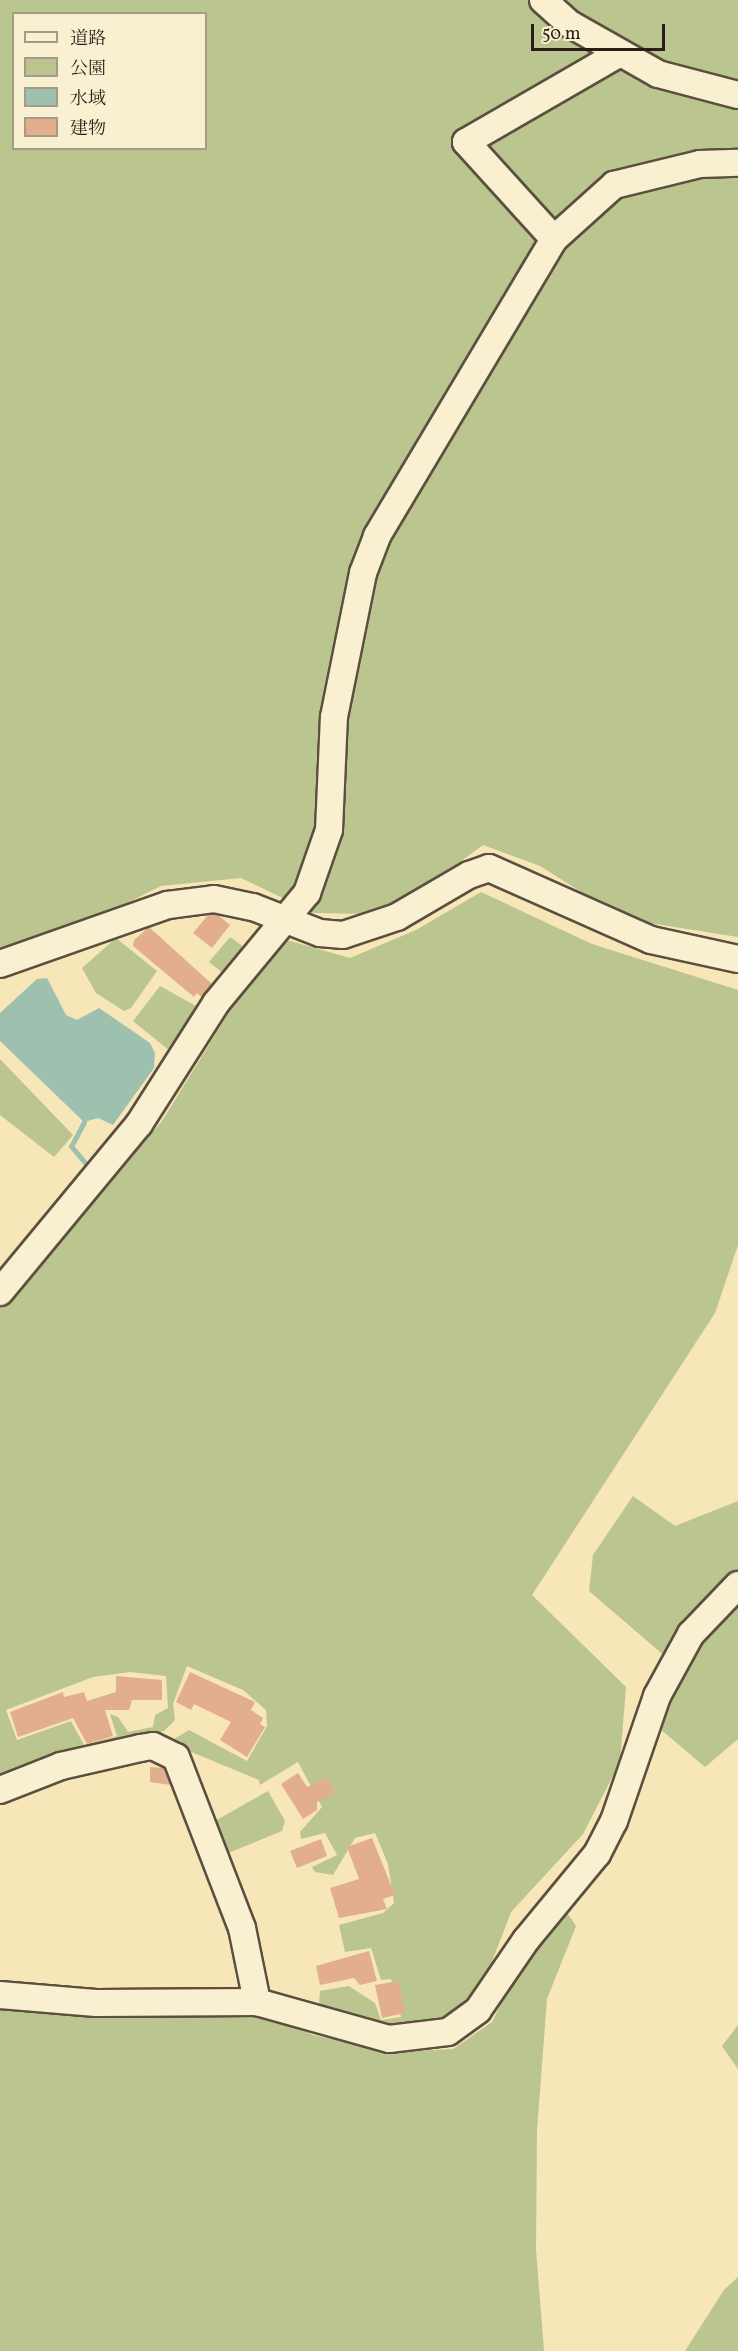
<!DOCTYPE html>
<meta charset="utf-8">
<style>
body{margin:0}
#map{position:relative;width:738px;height:2351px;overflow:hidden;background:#f6e6b8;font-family:Vollkorn,"Noto Serif JP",serif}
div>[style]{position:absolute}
.green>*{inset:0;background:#bbc58f}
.water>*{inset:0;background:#9dc0af}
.stream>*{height:5px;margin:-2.5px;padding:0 2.5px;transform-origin:2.5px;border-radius:2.5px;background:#9dc0af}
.building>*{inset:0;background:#e2ae8e}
.roads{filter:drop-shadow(2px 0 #5c4f3f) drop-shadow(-2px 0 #5c4f3f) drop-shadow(0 2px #5c4f3f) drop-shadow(0 -2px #5c4f3f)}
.minor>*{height:26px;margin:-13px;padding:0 13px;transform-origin:13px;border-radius:13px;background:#f9efd1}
span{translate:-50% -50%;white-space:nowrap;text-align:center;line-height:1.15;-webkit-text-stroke:5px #f9efd1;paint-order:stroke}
.legend{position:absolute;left:12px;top:12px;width:195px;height:138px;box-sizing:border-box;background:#f9efd1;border:2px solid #a69b87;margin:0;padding:8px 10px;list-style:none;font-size:18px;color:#291d17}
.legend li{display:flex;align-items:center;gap:12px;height:30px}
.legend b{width:30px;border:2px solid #a69b87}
.scale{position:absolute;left:531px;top:24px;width:134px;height:27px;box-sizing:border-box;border:3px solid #291d17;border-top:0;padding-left:8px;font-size:18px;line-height:21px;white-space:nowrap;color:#291d17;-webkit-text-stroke:4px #f9efd1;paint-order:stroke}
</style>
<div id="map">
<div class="green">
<div style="clip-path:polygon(evenodd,0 0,738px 0,738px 937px,624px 919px,540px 866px,483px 845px,419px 892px,368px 914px,314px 913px,241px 878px,161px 886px,67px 933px,0 950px,0 0,14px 14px,206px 14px,206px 148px,14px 148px,14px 14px)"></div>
<div style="clip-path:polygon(evenodd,481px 892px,592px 944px,738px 990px,738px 1245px,715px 1313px,532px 1595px,626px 1687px,620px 1762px,583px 1834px,511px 1912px,487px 1975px,461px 2008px,422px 2027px,357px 2026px,319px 2006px,320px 1991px,349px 1986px,375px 2003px,381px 2020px,401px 2017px,391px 1979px,381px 1980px,371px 1948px,345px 1952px,339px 1925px,383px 1913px,394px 1903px,388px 1864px,375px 1833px,355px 1838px,333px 1875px,315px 1872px,312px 1867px,337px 1855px,325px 1833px,301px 1839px,300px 1832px,322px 1807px,298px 1762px,260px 1785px,259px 1780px,189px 1751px,183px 1757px,164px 1745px,189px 1730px,247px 1761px,267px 1726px,266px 1710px,243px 1690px,187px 1666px,173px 1704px,175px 1720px,164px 1731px,0 1785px,0 1306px,162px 1121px,239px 996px,287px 940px,350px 958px,416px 930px,481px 892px,130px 1672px,166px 1676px,168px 1708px,155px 1715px,153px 1727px,128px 1732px,118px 1717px,110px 1714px,117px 1736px,84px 1745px,71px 1721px,17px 1740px,6px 1710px,93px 1677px,130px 1672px)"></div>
<div style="clip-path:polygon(230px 937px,248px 950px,227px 976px,209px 962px)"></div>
<div style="clip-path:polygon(116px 938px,157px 971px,131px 1008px,124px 1011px,96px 993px,82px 968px)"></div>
<div style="clip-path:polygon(160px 986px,203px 1010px,170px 1051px,133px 1021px)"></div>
<div style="clip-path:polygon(0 1059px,73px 1135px,54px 1157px,0 1115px)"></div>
<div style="clip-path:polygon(633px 1496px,675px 1526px,738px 1501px,738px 1570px,675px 1641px,667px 1658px,589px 1591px,593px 1555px)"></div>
<div style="clip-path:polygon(738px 1602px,738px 1739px,705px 1767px,659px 1728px,677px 1671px)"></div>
<div style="clip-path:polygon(268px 1791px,285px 1821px,282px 1831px,221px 1856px,208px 1825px)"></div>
<div style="clip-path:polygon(566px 1911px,576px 1926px,547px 1999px,537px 2130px,536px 2249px,544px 2351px,0 2351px,0 2003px,258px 2012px,313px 2035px,392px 2052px,453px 2049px,492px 2022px,525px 1956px)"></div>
<div style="clip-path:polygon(738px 2025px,738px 2069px,722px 2046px)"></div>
<div style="clip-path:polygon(738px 2277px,738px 2351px,685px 2351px,724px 2290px)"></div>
</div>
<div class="water">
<div style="clip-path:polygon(47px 978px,66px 1015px,77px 1020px,99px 1008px,150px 1043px,155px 1053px,154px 1068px,113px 1125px,98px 1118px,84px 1122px,0 1041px,0 1013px,37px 979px)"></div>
</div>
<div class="stream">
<div style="left:84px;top:1122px;width:27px;rotate:118deg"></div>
<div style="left:71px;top:1146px;width:26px;rotate:50deg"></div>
<div style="left:88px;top:1166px;width:4px;rotate:117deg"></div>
</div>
<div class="building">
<div style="clip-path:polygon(208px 915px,218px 915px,230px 925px,212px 948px,193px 933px)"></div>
<div style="clip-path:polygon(149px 927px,212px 984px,201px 997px,197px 993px,194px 997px,133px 946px,134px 940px)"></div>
<div style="clip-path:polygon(190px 1672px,255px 1702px,251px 1710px,263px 1718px,260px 1724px,265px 1727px,247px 1757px,220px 1740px,231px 1722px,194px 1704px,191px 1710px,176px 1702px)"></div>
<div style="clip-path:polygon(116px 1676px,162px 1680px,162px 1700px,132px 1700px,129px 1710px,105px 1710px,113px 1736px,87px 1744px,73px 1718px,18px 1737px,10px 1712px,63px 1692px,64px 1697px,84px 1692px,87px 1701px,116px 1692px)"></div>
<div style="clip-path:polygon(150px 1767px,164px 1768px,171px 1785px,150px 1782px)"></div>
<div style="clip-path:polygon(298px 1773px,307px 1787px,327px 1777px,335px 1793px,317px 1802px,317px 1810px,303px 1819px,281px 1784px)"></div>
<div style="clip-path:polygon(372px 1838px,395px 1895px,383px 1899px,387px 1909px,339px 1918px,330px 1888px,359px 1879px,347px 1847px)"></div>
<div style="clip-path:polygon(321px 1839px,327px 1856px,297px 1868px,290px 1851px)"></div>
<div style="clip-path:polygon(369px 1951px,377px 1981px,360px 1985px,354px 1978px,320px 1985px,316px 1966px)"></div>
<div style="clip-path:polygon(398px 1981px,405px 2013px,382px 2018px,375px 1985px)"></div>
</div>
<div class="roads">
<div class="minor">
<div style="left:543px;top:0;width:36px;rotate:42deg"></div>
<div style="left:570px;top:24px;width:101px;rotate:29.6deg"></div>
<div style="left:658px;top:74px;width:83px;rotate:14.7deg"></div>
<div style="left:554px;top:239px;width:131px;rotate:-132.2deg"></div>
<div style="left:466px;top:142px;width:178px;rotate:-30deg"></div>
<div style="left:0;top:964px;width:178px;rotate:-19.4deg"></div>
<div style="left:168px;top:905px;width:46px;rotate:-7.4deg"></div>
<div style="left:214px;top:899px;width:40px;rotate:12deg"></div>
<div style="left:253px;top:907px;width:72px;rotate:21.2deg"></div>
<div style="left:320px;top:933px;width:23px;rotate:5deg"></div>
<div style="left:343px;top:935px;width:57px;rotate:-18.4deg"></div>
<div style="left:397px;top:917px;width:83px;rotate:-30.3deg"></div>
<div style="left:469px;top:875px;width:21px;rotate:-19deg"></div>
<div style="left:489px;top:868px;width:177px;rotate:24deg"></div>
<div style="left:651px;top:940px;width:89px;rotate:12.3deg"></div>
<div style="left:0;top:1292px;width:218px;rotate:-50.4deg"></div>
<div style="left:139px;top:1124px;width:143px;rotate:-57.5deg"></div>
<div style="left:216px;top:1003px;width:143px;rotate:-50.4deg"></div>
<div style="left:307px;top:893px;width:67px;rotate:-70.8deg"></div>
<div style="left:329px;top:830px;width:113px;rotate:-87.5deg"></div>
<div style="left:334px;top:717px;width:147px;rotate:-78.6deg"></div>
<div style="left:363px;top:573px;width:40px;rotate:-69deg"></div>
<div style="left:377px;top:536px;width:346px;rotate:-59.2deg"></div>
<div style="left:554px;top:239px;width:81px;rotate:-42deg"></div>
<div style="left:614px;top:185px;width:89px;rotate:-13.7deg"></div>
<div style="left:700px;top:164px;width:38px;rotate:-2deg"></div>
<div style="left:0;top:1790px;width:66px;rotate:-21.5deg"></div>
<div style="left:61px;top:1766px;width:81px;rotate:-12.8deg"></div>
<div style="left:140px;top:1748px;width:13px;rotate:-9deg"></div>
<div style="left:153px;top:1746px;width:25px;rotate:26deg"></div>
<div style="left:176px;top:1757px;width:183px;rotate:68.9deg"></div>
<div style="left:242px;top:1928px;width:76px;rotate:78.5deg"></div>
<div style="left:0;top:1995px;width:96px;rotate:4.8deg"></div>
<div style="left:96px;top:2003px;width:161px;rotate:-0.4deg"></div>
<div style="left:257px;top:2002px;width:137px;rotate:15.7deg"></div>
<div style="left:389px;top:2039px;width:59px;rotate:-6.8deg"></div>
<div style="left:448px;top:2032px;width:37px;rotate:-36deg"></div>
<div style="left:478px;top:2010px;width:85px;rotate:-55.6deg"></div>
<div style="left:526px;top:1940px;width:112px;rotate:-50.5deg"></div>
<div style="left:597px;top:1854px;width:37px;rotate:-63deg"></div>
<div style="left:614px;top:1821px;width:132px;rotate:-71deg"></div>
<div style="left:657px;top:1696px;width:71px;rotate:-61.3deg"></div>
<div style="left:691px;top:1634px;width:68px;rotate:-46.2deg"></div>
</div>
</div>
<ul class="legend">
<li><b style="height:8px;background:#f9efd1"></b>道路</li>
<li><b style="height:16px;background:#bbc58f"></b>公園</li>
<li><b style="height:16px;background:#9dc0af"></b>水域</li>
<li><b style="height:16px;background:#e2ae8e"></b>建物</li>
</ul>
<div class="scale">50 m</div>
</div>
